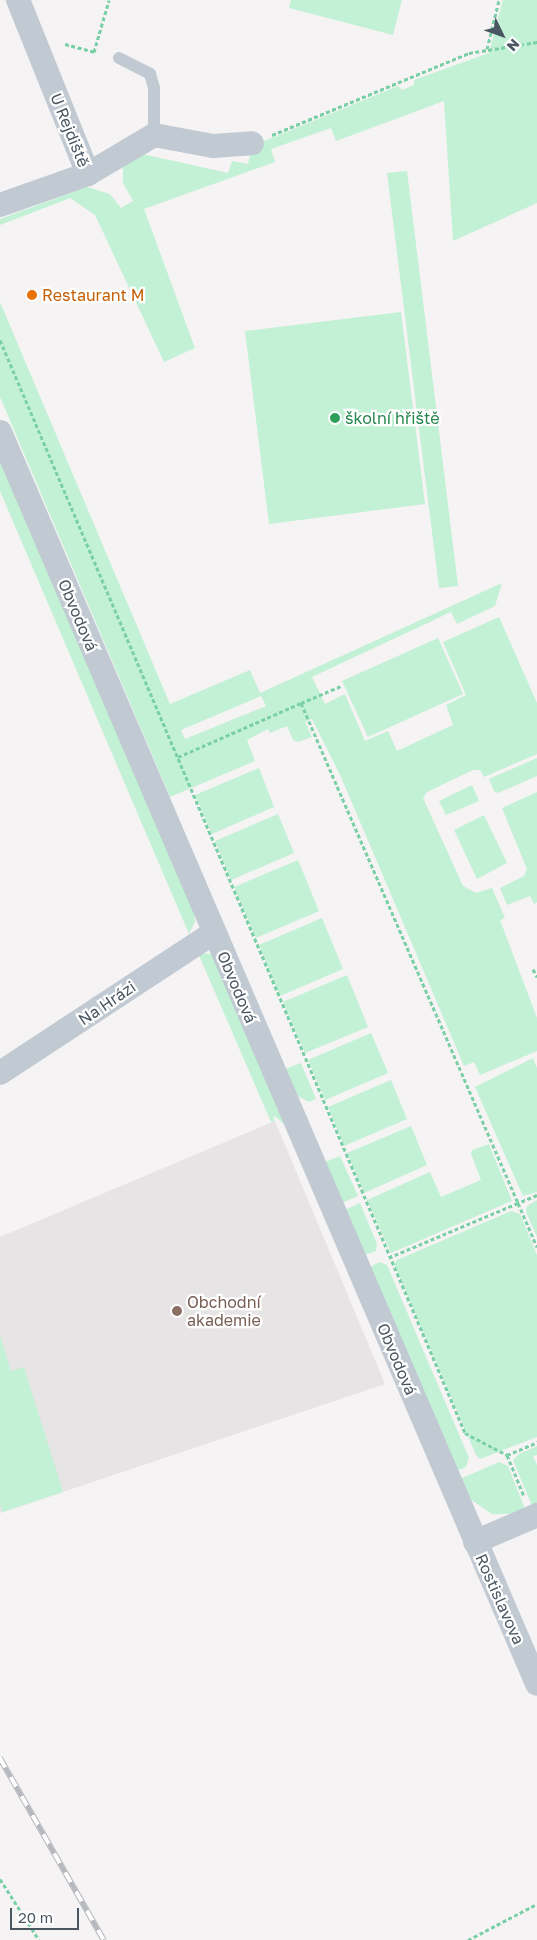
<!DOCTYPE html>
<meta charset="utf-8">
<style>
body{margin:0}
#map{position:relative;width:537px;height:1940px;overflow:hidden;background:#f5f3f3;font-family:"Golos Text",sans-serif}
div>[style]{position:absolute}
.education>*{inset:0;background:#e6e4e5}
.green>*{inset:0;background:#c3f1d5}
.path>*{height:3px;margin-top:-1.5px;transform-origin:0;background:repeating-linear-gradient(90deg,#7ad0a6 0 4px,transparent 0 6.5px)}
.service>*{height:12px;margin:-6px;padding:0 6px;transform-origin:6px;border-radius:6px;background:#c1cad2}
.minor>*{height:24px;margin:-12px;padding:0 12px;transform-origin:12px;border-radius:12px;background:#c1cad2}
.rail>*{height:5.5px;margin-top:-2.75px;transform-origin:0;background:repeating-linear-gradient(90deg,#fff 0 11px,#b5b8bd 0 22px);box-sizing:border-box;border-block:1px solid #b5b8bd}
.dots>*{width:14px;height:14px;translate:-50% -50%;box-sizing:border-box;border:2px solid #fff;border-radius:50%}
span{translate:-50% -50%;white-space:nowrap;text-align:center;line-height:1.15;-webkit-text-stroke:4.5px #fff;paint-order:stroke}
.street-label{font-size:16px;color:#4a5661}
.food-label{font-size:16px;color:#c56008}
.left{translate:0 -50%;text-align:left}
.leisure-label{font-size:16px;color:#27864d}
.education-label{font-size:16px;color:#785e54}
.north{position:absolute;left:477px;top:10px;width:50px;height:50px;-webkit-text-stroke:4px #fff;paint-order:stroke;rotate:132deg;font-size:14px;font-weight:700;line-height:20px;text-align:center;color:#4a5661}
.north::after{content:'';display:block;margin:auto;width:18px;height:22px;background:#4a5661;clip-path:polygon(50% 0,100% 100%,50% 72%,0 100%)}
.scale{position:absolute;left:10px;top:1908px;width:69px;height:22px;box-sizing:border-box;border:2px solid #4a5661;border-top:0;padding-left:6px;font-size:15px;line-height:18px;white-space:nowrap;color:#4a5661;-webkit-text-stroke:4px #fff;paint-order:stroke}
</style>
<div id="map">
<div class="education">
<div style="clip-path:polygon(275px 1121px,385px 1384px,0 1513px,0 1237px)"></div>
</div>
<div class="green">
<div style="clip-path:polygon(291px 0,402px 0,393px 35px,289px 8px)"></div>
<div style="clip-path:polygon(503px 0,537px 0,537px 203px,453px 241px,444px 101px,336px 141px,331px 128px,271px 149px,275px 162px,144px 209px,195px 348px,164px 362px,95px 215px,70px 198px,0 225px,0 219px,87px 187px,110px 194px,121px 208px,133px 201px,123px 183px,123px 168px,127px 162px,142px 154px,228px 173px,232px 161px,248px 164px,252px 146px,398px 86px,402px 90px,414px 85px,414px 80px,489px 53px)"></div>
<div style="clip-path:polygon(407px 171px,458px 586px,439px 588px,387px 173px)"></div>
<div style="clip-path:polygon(evenodd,0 302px,170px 704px,250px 670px,260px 693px,502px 583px,495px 606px,457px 624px,451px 612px,312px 677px,325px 704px,345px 694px,365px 741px,388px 731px,397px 751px,453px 725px,446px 705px,466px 695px,443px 642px,499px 617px,537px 703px,537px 754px,484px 777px,480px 770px,473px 770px,427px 792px,423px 798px,463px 886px,476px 893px,492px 888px,505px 918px,500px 920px,537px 1018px,537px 1051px,480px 1075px,474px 1062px,464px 1066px,341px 777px,312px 719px,305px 722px,312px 737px,298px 742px,293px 740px,287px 726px,270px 733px,268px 729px,247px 740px,255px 761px,170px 797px,0 397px,0 302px,261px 696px,266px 706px,185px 739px,181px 730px,261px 696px)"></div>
<div style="clip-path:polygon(401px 312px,425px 504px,269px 524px,245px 331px)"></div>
<div style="clip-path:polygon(0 454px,194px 910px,195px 922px,189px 934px,0 491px)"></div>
<div style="clip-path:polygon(438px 638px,463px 694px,368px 737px,342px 681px)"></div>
<div style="clip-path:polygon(537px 758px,537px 776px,498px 793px,494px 791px,489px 779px)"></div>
<div style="clip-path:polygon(259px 768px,274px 807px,212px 834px,195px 795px)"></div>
<div style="clip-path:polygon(472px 785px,479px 801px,446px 815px,439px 801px)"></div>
<div style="clip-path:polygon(537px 792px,537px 902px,534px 904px,530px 896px,507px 905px,500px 888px,524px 876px,527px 869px,502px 808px)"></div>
<div style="clip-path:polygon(278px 814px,294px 853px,231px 880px,215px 841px)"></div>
<div style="clip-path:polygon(484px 815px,507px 863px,477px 879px,454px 830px)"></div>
<div style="clip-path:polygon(298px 860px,319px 911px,256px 938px,234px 887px)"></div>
<div style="clip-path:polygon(322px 918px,343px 969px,280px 996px,259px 945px)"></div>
<div style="clip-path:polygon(198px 953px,211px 954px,216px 960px,286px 1126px,276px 1117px,273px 1116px,275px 1121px,271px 1122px)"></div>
<div style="clip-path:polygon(347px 975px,368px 1027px,305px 1053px,283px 1002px)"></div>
<div style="clip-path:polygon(371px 1033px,388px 1073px,325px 1100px,308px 1060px)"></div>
<div style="clip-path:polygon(533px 1058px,537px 1068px,537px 1192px,523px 1196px,475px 1087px)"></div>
<div style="clip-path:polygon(301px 1063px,316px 1099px,309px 1102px,296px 1095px,285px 1069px)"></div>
<div style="clip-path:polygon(391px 1080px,407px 1119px,344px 1146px,328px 1107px)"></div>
<div style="clip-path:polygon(411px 1126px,427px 1165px,364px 1193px,347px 1153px)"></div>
<div style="clip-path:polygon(489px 1144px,512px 1201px,391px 1253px,367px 1200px,430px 1172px,441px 1197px,481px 1180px,471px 1154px,472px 1150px)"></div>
<div style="clip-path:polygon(340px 1156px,358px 1196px,342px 1203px,325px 1162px)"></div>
<div style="clip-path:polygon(537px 1200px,537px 1237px,526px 1212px,527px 1206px)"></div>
<div style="clip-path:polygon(360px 1203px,377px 1244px,376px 1251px,365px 1255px,345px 1210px)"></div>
<div style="clip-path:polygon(511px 1211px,520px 1214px,537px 1255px,537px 1437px,480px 1459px,476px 1455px,394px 1264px,397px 1260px)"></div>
<div style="clip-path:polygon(380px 1262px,387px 1265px,469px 1458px,466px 1467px,456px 1471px,370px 1267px)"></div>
<div style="clip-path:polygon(0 1336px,11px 1371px,24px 1367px,63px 1492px,3px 1512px,0 1504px)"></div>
<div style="clip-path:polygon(537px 1446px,537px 1455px,533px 1456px,537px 1465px,537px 1504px,532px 1506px,513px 1460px,519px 1454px)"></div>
<div style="clip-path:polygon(499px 1462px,508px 1466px,525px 1509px,508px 1514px,492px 1514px,470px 1499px,460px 1479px)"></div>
</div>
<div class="path">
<div style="left:65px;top:44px;width:30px;rotate:15deg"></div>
<div style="left:94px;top:52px;width:54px;rotate:-73.9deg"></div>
<div style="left:487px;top:49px;width:50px;rotate:-76.2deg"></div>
<div style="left:272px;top:135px;width:213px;rotate:-22.6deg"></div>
<div style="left:469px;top:53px;width:69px;rotate:-9.2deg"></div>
<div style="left:0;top:340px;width:1188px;rotate:66.95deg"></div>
<div style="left:465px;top:1433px;width:47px;rotate:27.6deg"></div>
<div style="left:507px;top:1455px;width:44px;rotate:67.5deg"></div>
<div style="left:301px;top:703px;width:43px;rotate:-23deg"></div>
<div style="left:178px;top:757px;width:134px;rotate:-23.7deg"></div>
<div style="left:301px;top:703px;width:545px;rotate:66.54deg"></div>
<div style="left:518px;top:1203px;width:139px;rotate:157.1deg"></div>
<div style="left:533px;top:969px;width:9px;rotate:63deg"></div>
<div style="left:537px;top:1195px;width:21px;rotate:157deg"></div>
<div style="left:518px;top:1203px;width:48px;rotate:66.6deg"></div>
<div style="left:507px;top:1455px;width:33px;rotate:-23deg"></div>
<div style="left:0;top:1879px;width:72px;rotate:57.4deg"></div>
<div style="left:468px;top:1940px;width:78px;rotate:-27.6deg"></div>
</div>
<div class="service">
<div style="left:119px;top:58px;width:35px;rotate:27deg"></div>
<div style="left:150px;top:74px;width:15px;rotate:74deg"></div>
<div style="left:154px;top:88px;width:47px;rotate:90deg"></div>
</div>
<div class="minor">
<div style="left:88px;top:174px;width:77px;rotate:-30.6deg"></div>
<div style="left:154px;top:135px;width:60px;rotate:10.6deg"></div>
<div style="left:213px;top:146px;width:39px;rotate:-4deg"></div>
<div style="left:0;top:205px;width:93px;rotate:-19.4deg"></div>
<div style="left:88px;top:174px;width:188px;rotate:-111.9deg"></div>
<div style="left:0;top:432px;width:1362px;rotate:66.78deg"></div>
<div style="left:0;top:1073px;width:255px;rotate:-33.3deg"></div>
<div style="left:475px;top:1542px;width:68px;rotate:-23.5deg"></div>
</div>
<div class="rail">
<div style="left:0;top:1758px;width:210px;rotate:60.3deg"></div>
</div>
<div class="dots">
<div style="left:32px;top:295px;background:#e8710a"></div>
<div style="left:335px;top:418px;background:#2e9e5b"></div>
<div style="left:177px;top:1311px;background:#8d6e63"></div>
</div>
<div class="street-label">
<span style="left:70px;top:130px;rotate:68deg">U Rejdiště</span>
<span style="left:78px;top:615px;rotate:67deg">Obvodová</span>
<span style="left:237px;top:987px;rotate:67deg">Obvodová</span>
<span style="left:107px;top:1003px;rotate:-34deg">Na Hrázi</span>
<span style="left:397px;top:1359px;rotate:67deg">Obvodová</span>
<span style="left:500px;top:1599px;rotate:66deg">Rostislavova</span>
</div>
<div class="food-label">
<span class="left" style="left:42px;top:295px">Restaurant M</span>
</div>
<div class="leisure-label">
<span class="left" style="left:345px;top:418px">školní hřiště</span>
</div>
<div class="education-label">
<span class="left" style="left:187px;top:1311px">Obchodní<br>akademie</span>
</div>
<div class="north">N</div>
<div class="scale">20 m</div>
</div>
